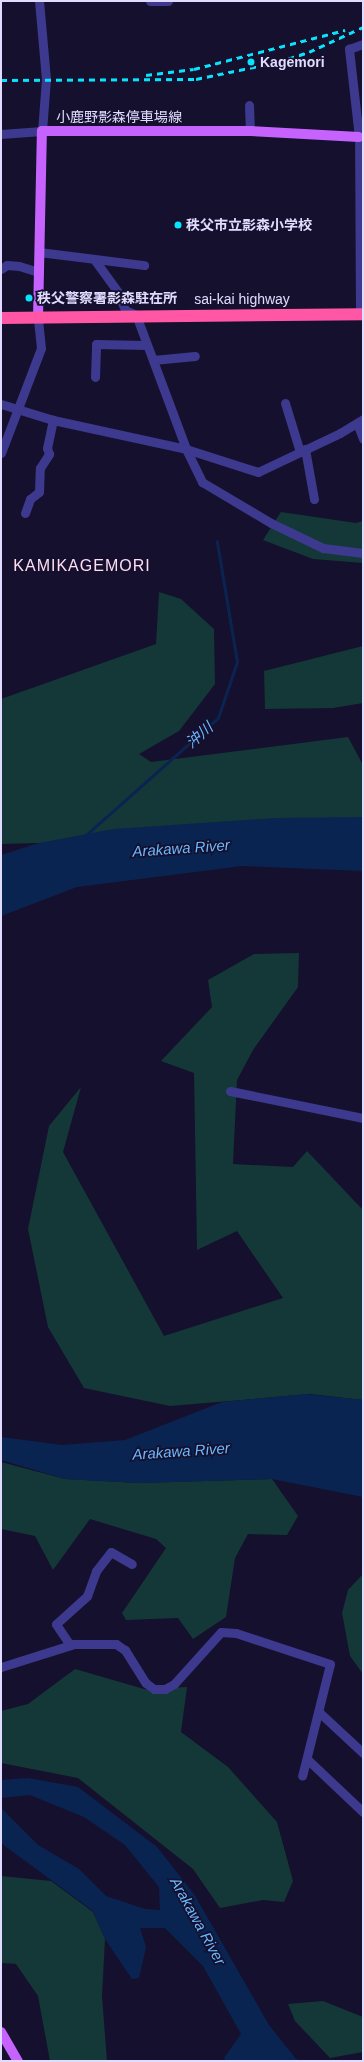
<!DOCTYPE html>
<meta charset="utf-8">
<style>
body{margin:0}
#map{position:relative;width:364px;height:2062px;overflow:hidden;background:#15102d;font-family:Arial,"Noto Sans JP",sans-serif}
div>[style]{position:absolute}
.green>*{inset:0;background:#133837}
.water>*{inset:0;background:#0a2452}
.stream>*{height:2.5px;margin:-1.25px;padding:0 1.25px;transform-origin:1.25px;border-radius:1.25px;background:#0a2452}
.minor>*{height:9px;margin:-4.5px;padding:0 4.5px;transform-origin:4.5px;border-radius:4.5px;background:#3d398e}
.major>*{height:10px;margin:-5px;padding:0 5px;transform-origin:5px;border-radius:5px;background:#c663ff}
.highway>*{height:12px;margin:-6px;padding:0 6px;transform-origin:6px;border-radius:6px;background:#ff57a6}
.rail>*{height:2.5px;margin-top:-1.25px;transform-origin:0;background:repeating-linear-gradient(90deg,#08e4ff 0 6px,transparent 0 11px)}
.dots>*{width:11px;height:11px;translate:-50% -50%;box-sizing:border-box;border:2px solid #15102d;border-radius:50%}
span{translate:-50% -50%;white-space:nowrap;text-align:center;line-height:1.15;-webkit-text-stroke:3.5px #15102d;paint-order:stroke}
.poi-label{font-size:14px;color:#e1dcff;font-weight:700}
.left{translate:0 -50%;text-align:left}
.street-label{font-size:14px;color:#e1dcff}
.water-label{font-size:15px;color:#6ab9ff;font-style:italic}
.quarter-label{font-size:16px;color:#ffdef3;letter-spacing:1px}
.frame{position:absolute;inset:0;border:2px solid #e1dcff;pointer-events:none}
</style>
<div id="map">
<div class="green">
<div style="clip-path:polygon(281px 512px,356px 523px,363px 521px,363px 563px,313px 559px,263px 540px)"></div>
<div style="clip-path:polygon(159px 592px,181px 599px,214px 629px,215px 684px,179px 731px,139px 754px,151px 762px,348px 737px,363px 765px,363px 828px,179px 839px,1px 844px,1px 699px,156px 644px)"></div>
<div style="clip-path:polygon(363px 646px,363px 703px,333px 708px,265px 709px,264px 671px)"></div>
<div style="clip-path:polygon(299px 953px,298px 987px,253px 1050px,237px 1080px,233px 1164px,293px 1167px,307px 1151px,363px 1210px,363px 1400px,310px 1394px,170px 1406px,84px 1388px,48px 1327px,28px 1229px,49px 1126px,81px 1087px,63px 1152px,164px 1336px,283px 1298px,237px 1231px,197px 1250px,194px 1073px,161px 1061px,212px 1007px,208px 980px,254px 954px)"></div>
<div style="clip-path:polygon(1px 1462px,65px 1479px,139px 1483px,272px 1479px,298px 1516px,287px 1535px,248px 1534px,235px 1558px,226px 1617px,193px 1639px,178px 1618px,126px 1620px,122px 1613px,166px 1548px,156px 1539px,90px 1519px,53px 1570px,35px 1536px,1px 1529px)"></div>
<div style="clip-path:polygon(363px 1574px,363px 1674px,350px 1656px,342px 1613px,348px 1590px)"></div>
<div style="clip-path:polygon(75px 1669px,144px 1689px,187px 1687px,181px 1732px,228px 1767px,277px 1822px,293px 1881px,284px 1902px,263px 1900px,220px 1908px,193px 1869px,78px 1778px,1px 1763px,1px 1711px,28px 1704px)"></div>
<div style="clip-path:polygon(1px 1876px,51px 1881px,93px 1912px,105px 1939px,102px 1996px,107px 2061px,50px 2061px,38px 1996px,16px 1964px,1px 1963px)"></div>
<div style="clip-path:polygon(323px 2001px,363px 2017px,363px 2052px,330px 2058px,295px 2021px,288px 2004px)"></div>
</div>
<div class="water">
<div style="clip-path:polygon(363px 817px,363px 871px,242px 866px,77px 887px,1px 916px,1px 855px,39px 843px,113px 829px,275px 818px)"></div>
<div style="clip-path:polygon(305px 1394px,363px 1400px,363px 1497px,272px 1479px,139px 1483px,65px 1479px,1px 1460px,1px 1437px,62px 1445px,125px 1440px,222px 1402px)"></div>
<div style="clip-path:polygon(28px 1778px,78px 1787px,157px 1847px,194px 1894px,269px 2025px,296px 2059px,302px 2061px,226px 2061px,224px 2058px,241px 2034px,203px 1966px,165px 1928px,140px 1928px,146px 1947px,139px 1978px,132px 1979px,105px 1939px,93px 1911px,1px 1843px,1px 1808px,38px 1845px,79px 1869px,106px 1896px,145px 1909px,160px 1910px,159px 1887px,125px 1845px,84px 1817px,30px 1795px,1px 1798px,1px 1780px)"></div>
</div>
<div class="stream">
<div style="left:86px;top:835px;width:176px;rotate:-41.6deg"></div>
<div style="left:218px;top:718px;width:59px;rotate:-71.3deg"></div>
<div style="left:237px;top:662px;width:122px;rotate:-99.5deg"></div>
</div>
<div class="minor">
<div style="left:150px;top:1px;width:18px"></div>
<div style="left:249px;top:105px;width:26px;rotate:88deg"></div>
<div style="left:1px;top:134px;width:41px;rotate:-4.2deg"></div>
<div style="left:42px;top:131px;width:52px;rotate:-85.6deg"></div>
<div style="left:46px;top:79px;width:78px;rotate:-95.1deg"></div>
<div style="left:39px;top:252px;width:106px;rotate:7.1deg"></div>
<div style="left:94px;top:259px;width:39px;rotate:54deg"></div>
<div style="left:117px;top:291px;width:21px;rotate:67deg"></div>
<div style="left:125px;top:310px;width:12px;rotate:24deg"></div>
<div style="left:136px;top:315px;width:143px;rotate:69.5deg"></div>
<div style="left:186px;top:449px;width:37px;rotate:64deg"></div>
<div style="left:202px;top:482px;width:80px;rotate:30.7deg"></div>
<div style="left:271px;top:523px;width:58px;rotate:25.7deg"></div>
<div style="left:323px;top:548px;width:40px;rotate:7.1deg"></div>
<div style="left:1px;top:269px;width:7px;rotate:-34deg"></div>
<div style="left:7px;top:265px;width:12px;rotate:5deg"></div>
<div style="left:19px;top:266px;width:21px;rotate:17deg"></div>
<div style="left:360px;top:314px;width:177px;rotate:-90.3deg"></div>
<div style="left:359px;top:137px;width:89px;rotate:-96.5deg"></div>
<div style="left:349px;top:49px;width:15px;rotate:-20deg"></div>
<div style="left:153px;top:360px;width:42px;rotate:-5.4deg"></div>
<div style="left:95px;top:377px;width:33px;rotate:-88deg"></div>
<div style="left:96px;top:344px;width:51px;rotate:1.1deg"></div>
<div style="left:285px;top:403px;width:51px;rotate:73deg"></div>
<div style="left:1px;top:404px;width:54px;rotate:17.1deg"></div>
<div style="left:53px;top:420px;width:136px;rotate:12.3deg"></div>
<div style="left:186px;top:449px;width:76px;rotate:17.7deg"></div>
<div style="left:258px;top:472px;width:91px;rotate:-25.4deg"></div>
<div style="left:340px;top:433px;width:27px;rotate:-31deg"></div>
<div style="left:357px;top:423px;width:17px;rotate:69deg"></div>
<div style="left:305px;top:449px;width:51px;rotate:79.8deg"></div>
<div style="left:1px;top:453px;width:112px;rotate:-69.1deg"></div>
<div style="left:41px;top:348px;width:30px;rotate:-96deg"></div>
<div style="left:25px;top:513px;width:15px;rotate:-70deg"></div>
<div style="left:30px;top:499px;width:11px;rotate:-38deg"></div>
<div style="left:39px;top:492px;width:24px;rotate:-88deg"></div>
<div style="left:40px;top:468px;width:17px;rotate:-57deg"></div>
<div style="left:49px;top:454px;width:6px;rotate:-108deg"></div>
<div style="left:47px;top:448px;width:29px;rotate:-78deg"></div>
<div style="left:230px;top:1091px;width:136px;rotate:11.5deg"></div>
<div style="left:70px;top:1645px;width:25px;rotate:-124deg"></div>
<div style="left:56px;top:1624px;width:42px;rotate:-42.1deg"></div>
<div style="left:87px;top:1596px;width:27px;rotate:-70deg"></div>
<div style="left:96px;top:1571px;width:24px;rotate:-52deg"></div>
<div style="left:111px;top:1552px;width:24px;rotate:30deg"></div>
<div style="left:1px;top:1667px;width:77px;rotate:-17.5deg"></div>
<div style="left:74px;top:1644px;width:42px"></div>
<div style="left:116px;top:1644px;width:11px;rotate:34deg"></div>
<div style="left:125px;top:1650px;width:39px;rotate:58deg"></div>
<div style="left:146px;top:1683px;width:10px;rotate:37deg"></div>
<div style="left:154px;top:1689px;width:11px"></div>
<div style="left:165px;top:1689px;width:10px;rotate:-29deg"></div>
<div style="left:174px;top:1684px;width:70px;rotate:-47.9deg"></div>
<div style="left:221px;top:1632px;width:15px;rotate:4deg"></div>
<div style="left:236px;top:1633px;width:99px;rotate:18.3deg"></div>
<div style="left:330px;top:1664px;width:115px;rotate:104deg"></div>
<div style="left:320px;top:1713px;width:59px;rotate:42.9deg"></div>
<div style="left:307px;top:1759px;width:77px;rotate:43.4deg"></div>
</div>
<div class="major">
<div style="left:38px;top:318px;width:187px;rotate:-88.8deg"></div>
<div style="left:42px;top:131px;width:208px"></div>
<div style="left:250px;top:131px;width:109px;rotate:3.2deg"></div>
<div style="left:1px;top:2032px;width:34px;rotate:60deg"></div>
</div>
<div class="highway">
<div style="left:1px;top:318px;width:362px;rotate:-0.6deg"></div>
</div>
<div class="rail">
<div style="left:146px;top:75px;width:48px;rotate:-7.1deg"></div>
<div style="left:194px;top:69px;width:156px;rotate:-14.5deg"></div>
<div style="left:1px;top:80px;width:195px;rotate:-0.3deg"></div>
<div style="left:196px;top:79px;width:84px;rotate:-11.7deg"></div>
<div style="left:278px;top:62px;width:33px;rotate:-18deg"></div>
<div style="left:309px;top:52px;width:60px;rotate:-24.8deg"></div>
</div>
<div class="dots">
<div style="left:251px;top:62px;background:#08e4ff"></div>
<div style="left:178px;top:225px;background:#08e4ff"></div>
<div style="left:29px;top:298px;background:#08e4ff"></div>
</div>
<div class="poi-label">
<span class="left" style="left:260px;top:62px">Kagemori</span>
<span class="left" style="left:186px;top:225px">秩父市立影森小学校</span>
<span class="left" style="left:37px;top:298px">秩父警察署影森駐在所</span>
</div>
<div class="street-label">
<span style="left:119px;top:117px">小鹿野影森停車場線</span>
<span style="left:242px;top:299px">sai-kai highway</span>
</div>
<div class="water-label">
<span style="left:199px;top:735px;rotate:-41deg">沖川</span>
<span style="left:181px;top:848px;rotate:-4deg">Arakawa River</span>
<span style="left:181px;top:1451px;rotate:-4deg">Arakawa River</span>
<span style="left:198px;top:1921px;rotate:61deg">Arakawa River</span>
</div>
<div class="quarter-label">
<span style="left:82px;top:566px">KAMIKAGEMORI</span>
</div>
<div class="frame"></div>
</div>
